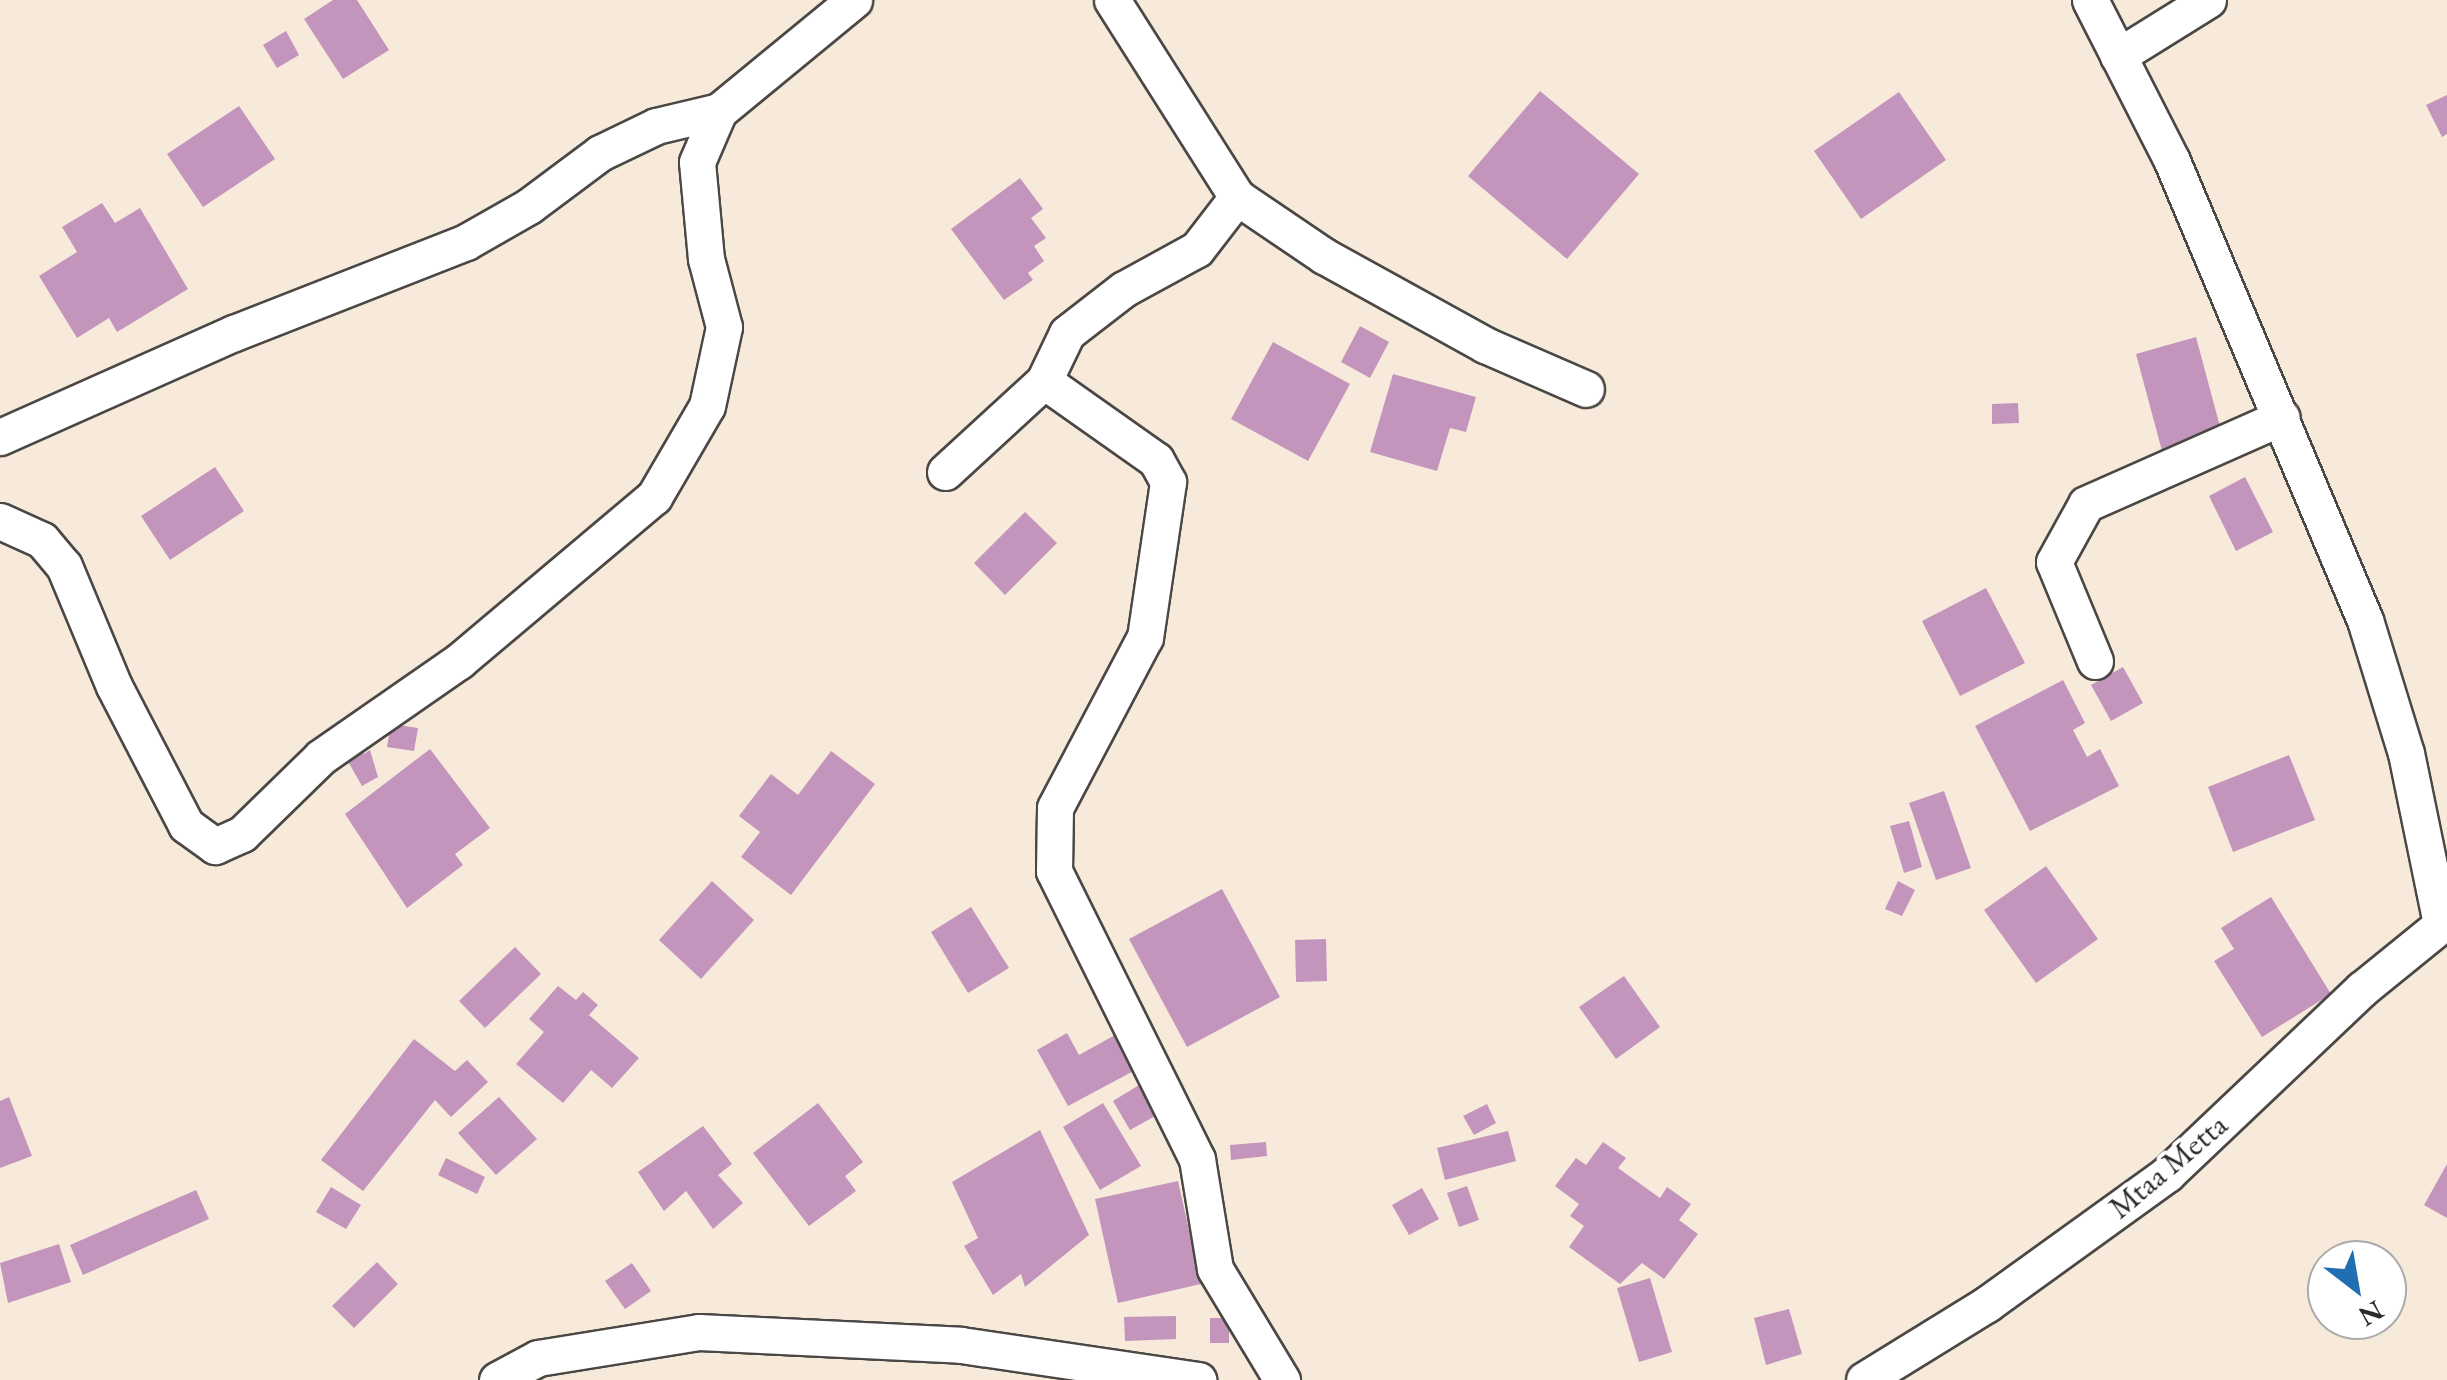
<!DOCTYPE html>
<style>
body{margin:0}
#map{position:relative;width:2447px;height:1380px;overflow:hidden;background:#f8eada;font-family:"EB Garamond",serif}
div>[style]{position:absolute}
.building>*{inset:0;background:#c395bc}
.roads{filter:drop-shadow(2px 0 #4a4845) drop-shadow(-2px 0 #4a4845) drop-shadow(0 2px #4a4845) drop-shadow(0 -2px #4a4845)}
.minor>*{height:35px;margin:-17.5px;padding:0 17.5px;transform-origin:17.5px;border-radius:17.5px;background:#fff}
span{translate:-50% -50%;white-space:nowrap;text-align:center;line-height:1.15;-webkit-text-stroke:8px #fff;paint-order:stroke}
.street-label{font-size:32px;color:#2b2b2b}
.north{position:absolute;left:2307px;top:1240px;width:100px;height:100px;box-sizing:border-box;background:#fff;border:2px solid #aaa;border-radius:50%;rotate:149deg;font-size:28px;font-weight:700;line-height:40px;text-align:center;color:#2b2b2b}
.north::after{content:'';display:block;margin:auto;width:35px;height:45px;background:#1f6fb2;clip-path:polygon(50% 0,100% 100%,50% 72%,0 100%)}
</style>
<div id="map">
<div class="building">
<div style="clip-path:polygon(333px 0,357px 0,389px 50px,343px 79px,304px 19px)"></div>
<div style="clip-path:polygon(286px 31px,299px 55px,277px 68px,263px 45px)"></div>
<div style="clip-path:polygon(1540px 91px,1639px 174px,1567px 259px,1468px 176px)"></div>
<div style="clip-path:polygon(1899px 92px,1946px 160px,1861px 219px,1814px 151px)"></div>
<div style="clip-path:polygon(2447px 95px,2447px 134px,2442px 137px,2426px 105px)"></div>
<div style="clip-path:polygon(239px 106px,275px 159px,203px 207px,167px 154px)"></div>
<div style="clip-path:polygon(1020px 178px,1043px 209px,1031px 218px,1046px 238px,1034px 246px,1044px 261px,1028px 273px,1033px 280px,1004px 300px,951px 229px)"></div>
<div style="clip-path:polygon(102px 203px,115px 223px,140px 208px,188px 289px,117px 332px,109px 318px,77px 338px,39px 276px,77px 252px,62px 227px)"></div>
<div style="clip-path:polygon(1360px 326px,1389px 342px,1370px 378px,1341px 362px)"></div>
<div style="clip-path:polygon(2196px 337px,2222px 434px,2162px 451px,2136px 354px)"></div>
<div style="clip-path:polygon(1273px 342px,1350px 384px,1308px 461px,1231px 419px)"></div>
<div style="clip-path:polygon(1393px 374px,1476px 397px,1466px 432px,1450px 428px,1437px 471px,1370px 452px)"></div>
<div style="clip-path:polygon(2018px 403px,2019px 423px,1992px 424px,1992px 404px)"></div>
<div style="clip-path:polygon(215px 467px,244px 511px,170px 560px,141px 516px)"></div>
<div style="clip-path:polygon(2245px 477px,2273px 532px,2236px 551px,2209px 496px)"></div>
<div style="clip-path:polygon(1025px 512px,1057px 543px,1005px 595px,974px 563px)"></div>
<div style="clip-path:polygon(1986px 588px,2025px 663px,1960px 696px,1922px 621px)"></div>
<div style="clip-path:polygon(2123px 667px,2143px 703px,2111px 721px,2091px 685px)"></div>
<div style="clip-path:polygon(2063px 680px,2085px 723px,2073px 730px,2087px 757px,2100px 749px,2119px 786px,2030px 831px,1975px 726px)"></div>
<div style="clip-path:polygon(391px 724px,418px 728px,414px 751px,387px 747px)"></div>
<div style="clip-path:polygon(360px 747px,364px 754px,370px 750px,378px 777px,362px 786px,345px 756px)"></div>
<div style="clip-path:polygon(430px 749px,490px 828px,455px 854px,463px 865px,407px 908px,345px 814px)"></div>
<div style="clip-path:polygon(831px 751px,875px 784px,791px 895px,741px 857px,760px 832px,739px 816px,771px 774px,798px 795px)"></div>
<div style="clip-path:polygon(2289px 755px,2315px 820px,2233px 852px,2208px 787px)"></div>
<div style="clip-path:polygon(1944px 791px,1971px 868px,1936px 880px,1909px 803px)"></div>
<div style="clip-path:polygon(1909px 821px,1922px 867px,1904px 873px,1890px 826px)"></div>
<div style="clip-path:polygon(2046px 866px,2098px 939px,2036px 983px,1984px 910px)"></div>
<div style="clip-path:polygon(712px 881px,754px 920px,701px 979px,659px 940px)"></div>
<div style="clip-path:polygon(1898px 881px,1915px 890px,1902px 916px,1885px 909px)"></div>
<div style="clip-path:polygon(1222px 889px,1280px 997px,1187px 1047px,1129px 939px)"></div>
<div style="clip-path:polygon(2271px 897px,2331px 994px,2262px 1037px,2214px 961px,2234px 949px,2221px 928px)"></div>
<div style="clip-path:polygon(971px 907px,1009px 968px,968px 993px,931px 932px)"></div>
<div style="clip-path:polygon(1326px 939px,1327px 981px,1296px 982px,1295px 940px)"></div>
<div style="clip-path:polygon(515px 947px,541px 974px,485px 1028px,459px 1001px)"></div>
<div style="clip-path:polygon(1624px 976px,1660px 1027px,1616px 1059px,1579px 1007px)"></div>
<div style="clip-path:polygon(558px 986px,576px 1000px,583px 992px,598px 1005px,589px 1015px,639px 1058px,612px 1088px,591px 1070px,563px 1103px,516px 1064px,544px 1032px,529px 1019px)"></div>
<div style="clip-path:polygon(1124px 1030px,1143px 1066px,1068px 1106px,1037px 1050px,1067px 1033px,1079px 1055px)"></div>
<div style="clip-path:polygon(414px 1039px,455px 1071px,467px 1060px,488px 1082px,451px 1117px,435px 1100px,363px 1191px,321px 1160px)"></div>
<div style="clip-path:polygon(1139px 1085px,1157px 1115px,1130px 1130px,1113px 1101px)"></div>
<div style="clip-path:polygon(9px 1097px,32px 1156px,0 1168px,0 1101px)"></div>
<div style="clip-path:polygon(499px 1097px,537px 1139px,496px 1175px,458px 1133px)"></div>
<div style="clip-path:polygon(818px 1103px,863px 1162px,845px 1176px,856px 1191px,809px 1226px,753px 1153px)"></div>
<div style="clip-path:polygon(1103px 1103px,1141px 1166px,1100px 1190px,1063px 1127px)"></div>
<div style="clip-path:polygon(1487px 1104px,1496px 1123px,1474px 1135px,1463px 1116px)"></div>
<div style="clip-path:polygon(703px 1126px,732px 1164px,718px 1175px,743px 1203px,713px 1229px,686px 1191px,664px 1211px,638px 1172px)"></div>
<div style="clip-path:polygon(1040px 1130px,1089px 1235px,1025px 1287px,1021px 1274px,993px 1295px,964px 1246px,978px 1238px,952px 1182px)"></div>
<div style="clip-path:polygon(1508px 1131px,1516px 1161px,1445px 1180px,1437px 1148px)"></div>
<div style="clip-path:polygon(1266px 1142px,1267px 1156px,1231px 1160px,1230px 1145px)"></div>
<div style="clip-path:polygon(1603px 1142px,1626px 1158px,1618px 1168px,1660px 1198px,1667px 1187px,1691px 1204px,1679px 1220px,1698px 1234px,1664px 1279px,1642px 1263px,1620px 1284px,1569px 1247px,1584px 1226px,1570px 1216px,1579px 1204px,1555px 1186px,1576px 1158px,1586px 1165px)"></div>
<div style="clip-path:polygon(446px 1158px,485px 1177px,477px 1194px,438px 1175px)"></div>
<div style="clip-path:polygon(2447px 1164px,2447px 1218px,2424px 1205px)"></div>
<div style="clip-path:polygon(1178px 1181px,1201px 1284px,1118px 1303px,1095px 1199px)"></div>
<div style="clip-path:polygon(1467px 1186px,1479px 1220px,1459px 1227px,1447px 1193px)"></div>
<div style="clip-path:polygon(331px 1187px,361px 1205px,346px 1229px,316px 1212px)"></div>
<div style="clip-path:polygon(1422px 1188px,1439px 1219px,1409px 1235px,1392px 1205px)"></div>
<div style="clip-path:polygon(196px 1190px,209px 1219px,83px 1275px,70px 1245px)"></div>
<div style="clip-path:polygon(59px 1244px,71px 1282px,8px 1303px,0 1263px)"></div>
<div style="clip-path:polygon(377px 1262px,398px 1284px,354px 1328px,332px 1306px)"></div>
<div style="clip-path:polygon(632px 1263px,651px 1291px,625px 1309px,605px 1281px)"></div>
<div style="clip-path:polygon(1650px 1278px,1672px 1352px,1639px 1362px,1617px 1288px)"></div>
<div style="clip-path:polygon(1789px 1309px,1802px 1354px,1766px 1365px,1754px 1318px)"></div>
<div style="clip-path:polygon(1176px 1316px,1176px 1339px,1125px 1341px,1124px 1317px)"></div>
<div style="clip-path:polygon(1210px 1318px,1229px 1318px,1229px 1343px,1210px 1343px)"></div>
</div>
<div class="roads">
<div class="minor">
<div style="left:1112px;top:0;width:233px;rotate:57.6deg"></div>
<div style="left:1237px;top:197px;width:105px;rotate:34.1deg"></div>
<div style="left:1324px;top:256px;width:184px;rotate:28.9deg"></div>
<div style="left:1485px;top:345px;width:110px;rotate:23.5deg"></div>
<div style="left:2090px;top:0;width:181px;rotate:63deg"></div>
<div style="left:2172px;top:161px;width:498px;rotate:67.2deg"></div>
<div style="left:2365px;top:620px;width:139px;rotate:72.9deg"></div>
<div style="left:2406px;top:753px;width:175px;rotate:78.4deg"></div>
<div style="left:2118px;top:56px;width:106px;rotate:-31.9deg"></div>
<div style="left:1044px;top:381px;width:137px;rotate:35.2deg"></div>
<div style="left:1156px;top:460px;width:25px;rotate:61deg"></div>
<div style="left:1168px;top:482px;width:157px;rotate:98.4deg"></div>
<div style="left:1145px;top:637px;width:193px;rotate:117.8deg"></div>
<div style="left:1055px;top:808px;width:63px;rotate:90.9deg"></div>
<div style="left:1054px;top:871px;width:322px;rotate:63.6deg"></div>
<div style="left:1197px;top:1159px;width:111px;rotate:80.7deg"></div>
<div style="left:1215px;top:1269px;width:130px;rotate:58.9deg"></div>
<div style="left:0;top:437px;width:256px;rotate:-24deg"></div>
<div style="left:234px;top:333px;width:249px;rotate:-21.4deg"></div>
<div style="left:466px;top:242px;width:73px;rotate:-29.7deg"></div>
<div style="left:529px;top:206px;width:89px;rotate:-36.7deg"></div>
<div style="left:600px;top:153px;width:62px;rotate:-25.7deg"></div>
<div style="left:656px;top:126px;width:65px;rotate:-13.4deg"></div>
<div style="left:719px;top:111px;width:175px;rotate:-39.4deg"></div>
<div style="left:945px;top:472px;width:134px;rotate:-42.6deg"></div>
<div style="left:1044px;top:381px;width:53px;rotate:-64.4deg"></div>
<div style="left:1067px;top:333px;width:72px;rotate:-37.7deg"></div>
<div style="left:1124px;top:289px;width:83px;rotate:-28.7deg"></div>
<div style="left:1197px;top:249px;width:66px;rotate:-52.4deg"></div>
<div style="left:0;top:521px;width:46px;rotate:24.3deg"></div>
<div style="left:42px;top:540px;width:34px;rotate:50deg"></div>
<div style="left:64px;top:566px;width:130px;rotate:67.4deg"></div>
<div style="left:114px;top:686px;width:157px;rotate:62.6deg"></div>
<div style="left:186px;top:825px;width:36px;rotate:36deg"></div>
<div style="left:215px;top:846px;width:30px;rotate:-24deg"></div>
<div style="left:242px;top:834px;width:110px;rotate:-44.3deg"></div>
<div style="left:321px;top:757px;width:168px;rotate:-34.8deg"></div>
<div style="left:459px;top:661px;width:255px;rotate:-40.1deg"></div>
<div style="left:654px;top:497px;width:105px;rotate:-59.8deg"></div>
<div style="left:707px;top:406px;width:81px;rotate:-77.9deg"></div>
<div style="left:724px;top:327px;width:70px;rotate:-104.8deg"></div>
<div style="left:706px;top:259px;width:97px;rotate:-95.3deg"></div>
<div style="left:697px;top:162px;width:56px;rotate:-66.7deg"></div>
<div style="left:2095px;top:661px;width:107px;rotate:-112.5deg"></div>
<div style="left:2054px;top:562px;width:66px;rotate:-61.1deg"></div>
<div style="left:2086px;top:504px;width:214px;rotate:-23.9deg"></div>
<div style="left:497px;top:1380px;width:47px;rotate:-28.2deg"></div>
<div style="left:538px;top:1358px;width:163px;rotate:-9.2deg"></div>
<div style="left:699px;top:1332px;width:262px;rotate:2.8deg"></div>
<div style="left:961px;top:1345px;width:240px;rotate:8.4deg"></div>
<div style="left:1864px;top:1380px;width:145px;rotate:-31.7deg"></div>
<div style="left:1987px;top:1304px;width:222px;rotate:-35.8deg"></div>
<div style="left:2167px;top:1174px;width:269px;rotate:-43.5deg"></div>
<div style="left:2362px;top:989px;width:109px;rotate:-39.1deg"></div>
</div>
</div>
<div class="street-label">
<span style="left:2168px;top:1166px;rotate:-40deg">Mtaa Metta</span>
</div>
<div class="north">N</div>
</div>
